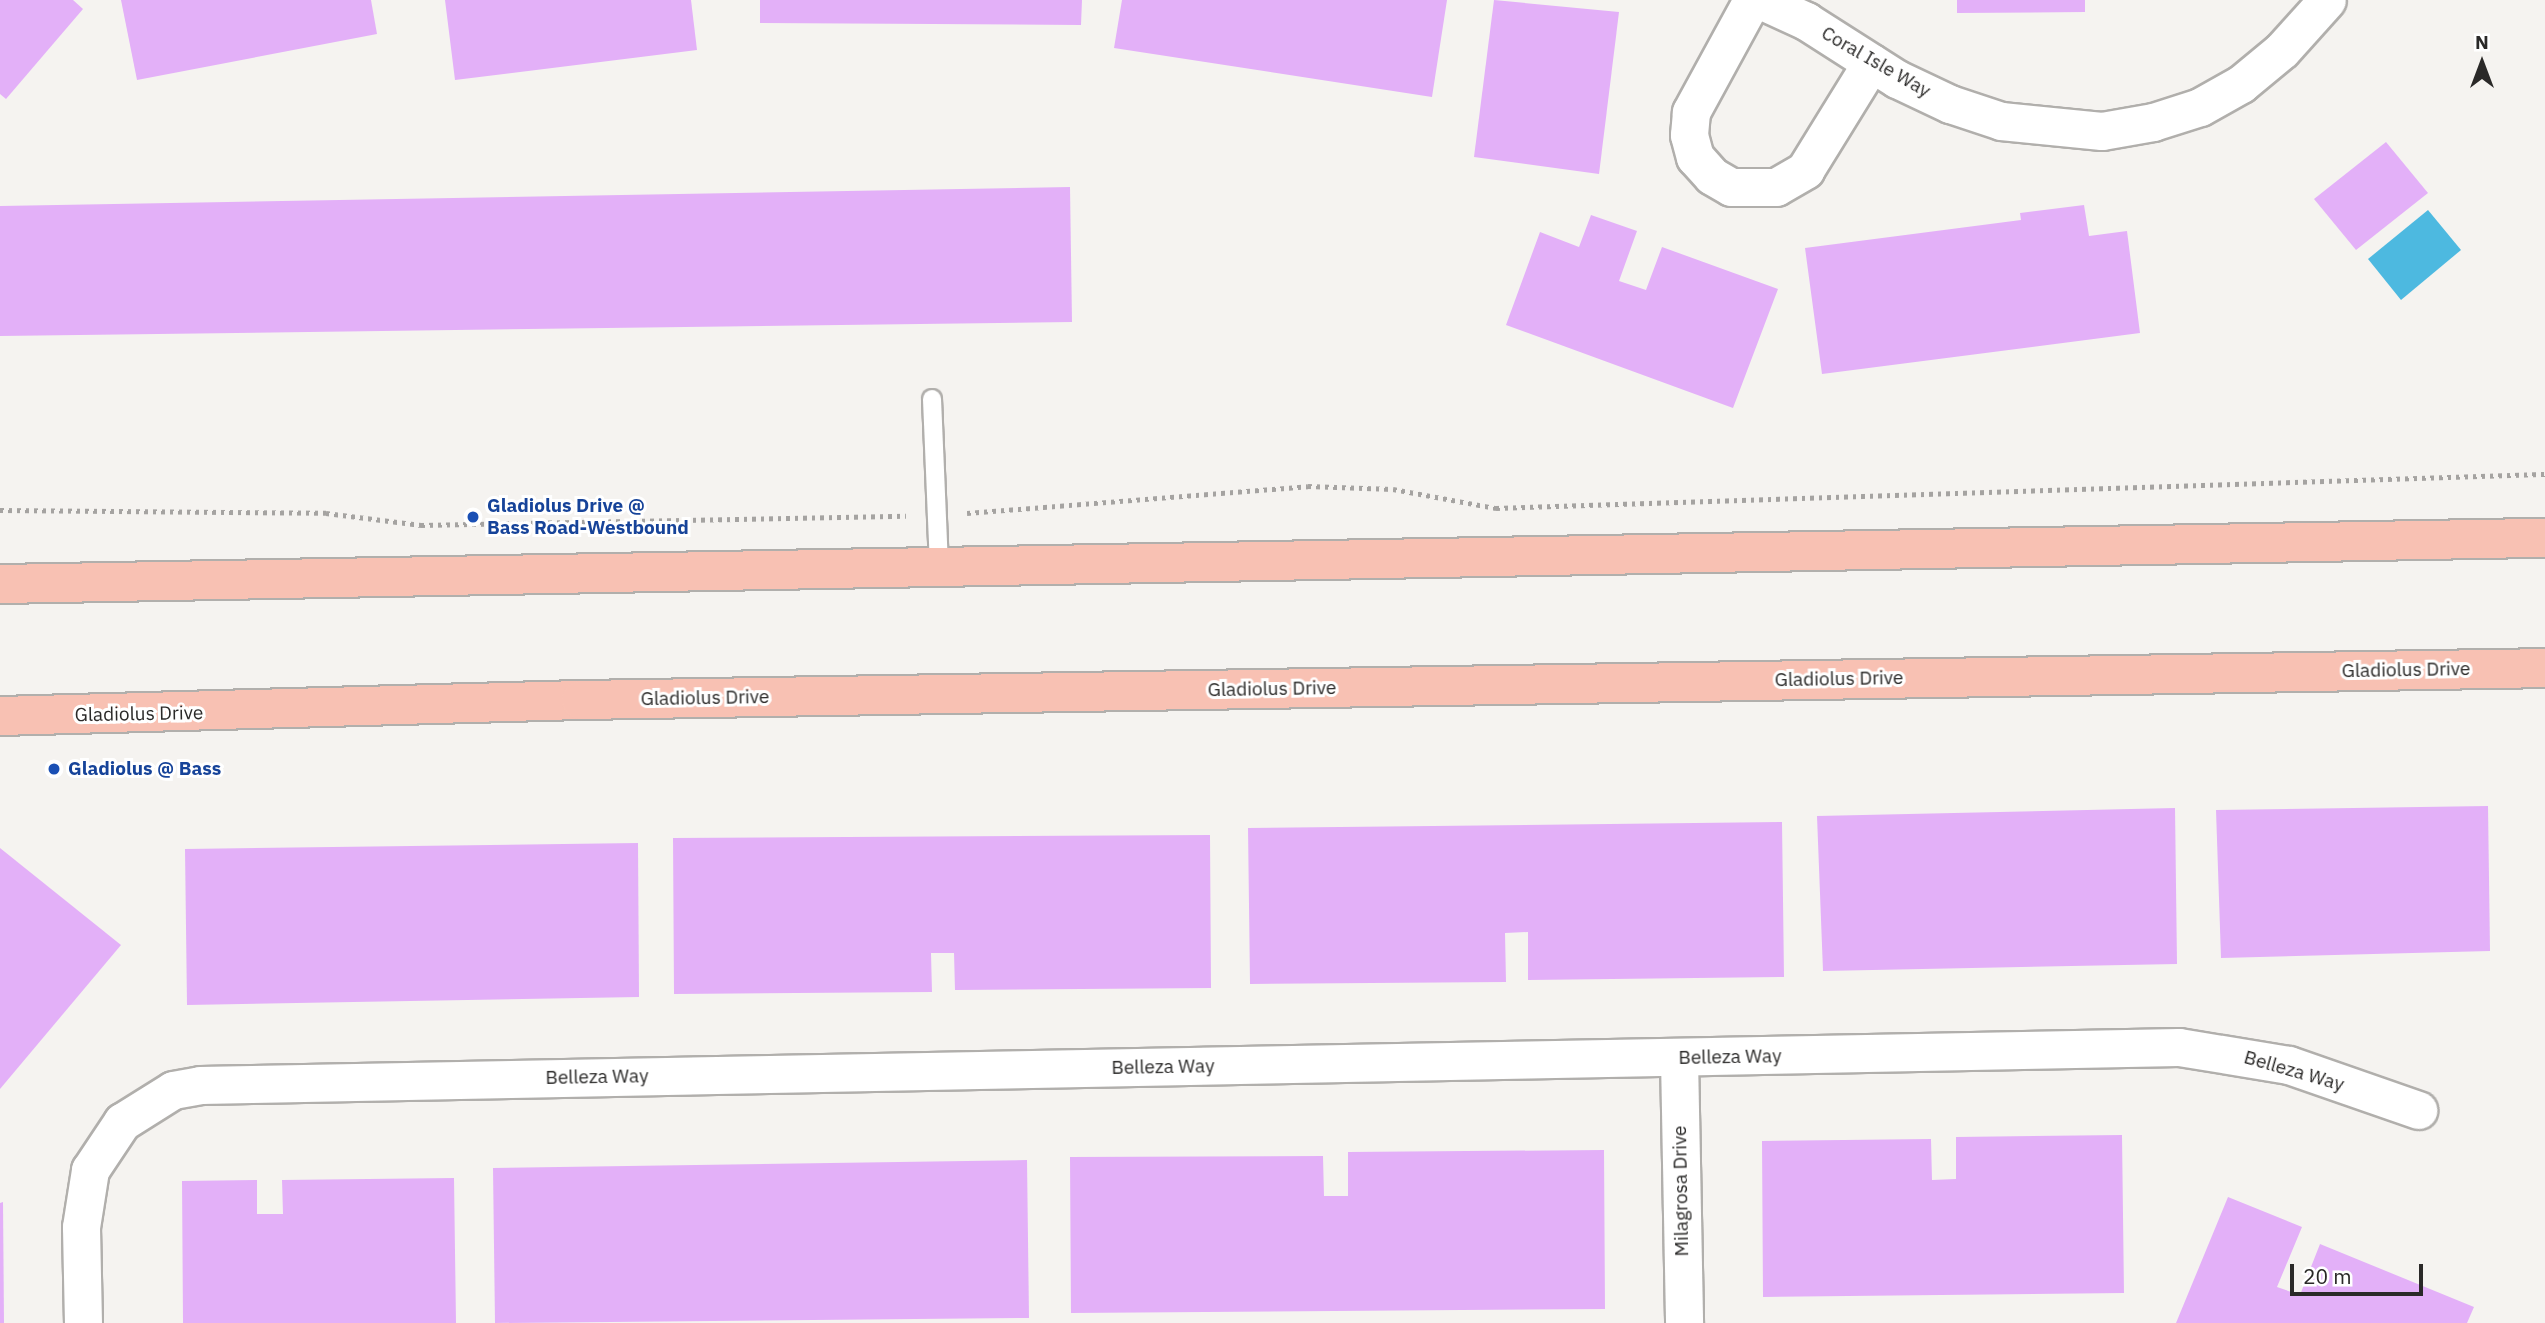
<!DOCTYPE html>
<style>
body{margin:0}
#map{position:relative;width:2545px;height:1323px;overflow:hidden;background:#f5f3f0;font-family:"IBM Plex Sans",sans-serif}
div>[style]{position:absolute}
.water>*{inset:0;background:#4db9e0}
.building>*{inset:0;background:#e3b0f8}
.path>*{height:4.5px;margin-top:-2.25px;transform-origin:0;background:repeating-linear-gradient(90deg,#a5a3a1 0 3.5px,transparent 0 8.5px)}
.roads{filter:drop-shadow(2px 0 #b1afac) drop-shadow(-2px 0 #b1afac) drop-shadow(0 2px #b1afac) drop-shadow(0 -2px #b1afac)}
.service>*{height:18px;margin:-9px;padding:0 9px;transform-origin:9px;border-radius:9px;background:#fff}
.minor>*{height:37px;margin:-18.5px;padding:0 18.5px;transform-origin:18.5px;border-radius:18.5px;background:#fff}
.primary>*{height:38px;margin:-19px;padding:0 19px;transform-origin:19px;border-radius:19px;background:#f8c1b3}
.dots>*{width:19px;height:19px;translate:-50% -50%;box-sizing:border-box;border:4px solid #fff;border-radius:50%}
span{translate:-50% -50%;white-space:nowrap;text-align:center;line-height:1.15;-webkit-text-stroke:6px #fff;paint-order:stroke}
.street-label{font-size:19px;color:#2a2928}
.transit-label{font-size:19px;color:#164399;font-weight:700}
.left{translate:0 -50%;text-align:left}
.north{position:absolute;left:2447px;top:28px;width:70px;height:70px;-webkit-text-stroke:5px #fff;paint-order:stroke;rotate:0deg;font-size:19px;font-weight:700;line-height:28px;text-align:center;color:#2a2928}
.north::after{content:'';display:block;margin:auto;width:24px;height:32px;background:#2a2928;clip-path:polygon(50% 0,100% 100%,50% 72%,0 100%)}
.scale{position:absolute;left:2290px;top:1264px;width:133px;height:32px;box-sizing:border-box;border:4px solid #2a2928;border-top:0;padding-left:9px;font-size:21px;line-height:24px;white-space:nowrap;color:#2a2928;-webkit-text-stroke:5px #fff;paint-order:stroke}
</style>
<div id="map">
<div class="water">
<div style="clip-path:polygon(2428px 210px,2461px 250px,2401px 300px,2368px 259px)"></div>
</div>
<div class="building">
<div style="clip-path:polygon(0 0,73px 0,83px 9px,6px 99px,0 94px)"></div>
<div style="clip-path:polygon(121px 0,371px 0,377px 34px,137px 80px)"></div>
<div style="clip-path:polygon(445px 0,691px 0,697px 50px,455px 80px)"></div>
<div style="clip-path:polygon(760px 0,1082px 0,1081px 25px,760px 23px)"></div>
<div style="clip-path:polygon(1122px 0,1447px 0,1432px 97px,1114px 48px)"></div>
<div style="clip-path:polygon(1494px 0,1619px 12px,1599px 174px,1474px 157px)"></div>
<div style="clip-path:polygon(1957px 0,2085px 0,2085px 12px,1957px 13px)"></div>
<div style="clip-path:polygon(2386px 142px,2428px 193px,2356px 250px,2314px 199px)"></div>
<div style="clip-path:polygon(1070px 187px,1072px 322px,0 336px,0 206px)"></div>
<div style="clip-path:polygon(2084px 205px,2089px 236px,2127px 231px,2140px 333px,1822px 374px,1805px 248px,2021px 220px,2020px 213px)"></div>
<div style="clip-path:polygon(1591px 215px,1637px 231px,1619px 281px,1646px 290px,1662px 247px,1778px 289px,1733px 408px,1506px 325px,1540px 232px,1579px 247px)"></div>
<div style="clip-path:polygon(2488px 806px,2490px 951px,2221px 958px,2216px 810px)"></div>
<div style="clip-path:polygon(2175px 808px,2177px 964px,1823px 971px,1817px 816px)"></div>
<div style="clip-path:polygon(1782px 822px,1784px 977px,1528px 980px,1528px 932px,1505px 933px,1506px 982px,1250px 984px,1248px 828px)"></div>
<div style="clip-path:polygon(1210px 835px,1211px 988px,955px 990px,954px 953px,931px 953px,932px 992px,674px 994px,673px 838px)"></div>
<div style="clip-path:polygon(638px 843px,639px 997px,187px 1005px,185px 849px)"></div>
<div style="clip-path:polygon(0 848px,121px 945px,0 1089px)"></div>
<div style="clip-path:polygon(2122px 1135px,2124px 1293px,1763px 1297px,1762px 1141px,1931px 1139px,1932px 1180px,1956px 1179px,1956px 1137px)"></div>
<div style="clip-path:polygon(1604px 1150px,1605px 1309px,1071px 1313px,1070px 1157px,1323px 1156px,1324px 1196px,1348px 1196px,1348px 1152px)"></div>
<div style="clip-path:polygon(1027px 1160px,1029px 1318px,495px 1323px,493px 1168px)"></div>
<div style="clip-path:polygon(454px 1178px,456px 1323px,183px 1323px,182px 1181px,257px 1180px,257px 1214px,283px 1214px,282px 1180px)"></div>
<div style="clip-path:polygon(2228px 1197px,2302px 1227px,2277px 1287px,2300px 1295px,2320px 1244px,2474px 1307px,2467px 1323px,2176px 1323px)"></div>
<div style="clip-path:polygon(3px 1202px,4px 1323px,0 1323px,0 1203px)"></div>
</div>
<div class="path">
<div style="left:0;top:510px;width:326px;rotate:0.5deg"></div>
<div style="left:326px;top:513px;width:96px;rotate:7.2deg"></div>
<div style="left:421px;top:525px;width:485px;rotate:-1.1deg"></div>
<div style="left:967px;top:513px;width:342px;rotate:-4.5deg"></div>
<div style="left:1308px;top:486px;width:85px;rotate:2deg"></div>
<div style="left:1393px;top:489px;width:105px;rotate:10.5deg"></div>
<div style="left:1496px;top:508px;width:1050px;rotate:-1.86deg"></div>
</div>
<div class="roads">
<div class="service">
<div style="left:932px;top:399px;width:167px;rotate:87.6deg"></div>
</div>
<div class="minor">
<div style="left:1752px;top:0;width:128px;rotate:118.6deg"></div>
<div style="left:1691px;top:112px;width:23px;rotate:95deg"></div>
<div style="left:1689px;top:135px;width:23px;rotate:75deg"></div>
<div style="left:1695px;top:157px;width:25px;rotate:48deg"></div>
<div style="left:1712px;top:176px;width:22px;rotate:30deg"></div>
<div style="left:1731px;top:187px;width:45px"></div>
<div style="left:1776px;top:187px;width:34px;rotate:-30deg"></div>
<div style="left:1805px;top:170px;width:126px;rotate:-58.3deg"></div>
<div style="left:1760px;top:0;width:51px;rotate:24.5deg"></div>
<div style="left:1806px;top:21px;width:108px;rotate:32.5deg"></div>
<div style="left:1897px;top:79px;width:59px;rotate:25.3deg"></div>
<div style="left:1950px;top:104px;width:54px;rotate:18.4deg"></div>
<div style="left:2001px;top:121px;width:101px;rotate:5.7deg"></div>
<div style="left:2102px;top:131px;width:52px;rotate:-10deg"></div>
<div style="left:2153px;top:122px;width:49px;rotate:-17.7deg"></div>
<div style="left:2200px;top:107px;width:47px;rotate:-29.3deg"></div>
<div style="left:2241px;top:84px;width:53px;rotate:-39.7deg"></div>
<div style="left:2282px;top:50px;width:67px;rotate:-48deg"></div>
<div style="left:1679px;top:1058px;width:265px;rotate:88.9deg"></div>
<div style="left:83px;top:1323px;width:96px;rotate:-91.2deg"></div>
<div style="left:81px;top:1227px;width:58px;rotate:-81deg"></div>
<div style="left:90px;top:1170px;width:58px;rotate:-56.3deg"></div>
<div style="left:122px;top:1122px;width:60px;rotate:-32.1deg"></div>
<div style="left:173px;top:1090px;width:27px;rotate:-10deg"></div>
<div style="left:200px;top:1085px;width:1979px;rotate:-1.1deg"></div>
<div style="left:2179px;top:1047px;width:111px;rotate:9.3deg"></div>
<div style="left:2289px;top:1065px;width:137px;rotate:19.2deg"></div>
</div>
<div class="primary">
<div style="left:0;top:584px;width:2545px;rotate:-1.04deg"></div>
<div style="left:0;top:716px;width:581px;rotate:-1.58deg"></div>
<div style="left:581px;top:700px;width:1964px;rotate:-0.93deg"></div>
</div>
</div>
<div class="dots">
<div style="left:473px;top:517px;background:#1a4fb4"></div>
<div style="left:54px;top:769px;background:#1a4fb4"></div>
</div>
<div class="street-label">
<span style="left:1876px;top:62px;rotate:30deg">Coral Isle Way</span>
<span style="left:2406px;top:670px;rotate:-1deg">Gladiolus Drive</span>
<span style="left:1839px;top:679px;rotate:-1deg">Gladiolus Drive</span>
<span style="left:1272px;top:689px;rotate:-1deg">Gladiolus Drive</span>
<span style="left:705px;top:698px;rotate:-1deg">Gladiolus Drive</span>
<span style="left:139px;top:714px;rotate:-1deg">Gladiolus Drive</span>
<span style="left:1730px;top:1057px;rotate:-1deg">Belleza Way</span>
<span style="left:1163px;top:1067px;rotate:-1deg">Belleza Way</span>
<span style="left:2294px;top:1071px;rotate:16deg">Belleza Way</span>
<span style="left:597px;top:1077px;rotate:-1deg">Belleza Way</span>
<span style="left:1681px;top:1191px;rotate:-91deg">Milagrosa Drive</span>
</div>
<div class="transit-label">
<span class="left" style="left:487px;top:517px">Gladiolus Drive @<br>Bass Road-Westbound</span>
<span class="left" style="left:68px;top:769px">Gladiolus @ Bass</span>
</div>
<div class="north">N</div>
<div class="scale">20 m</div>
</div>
